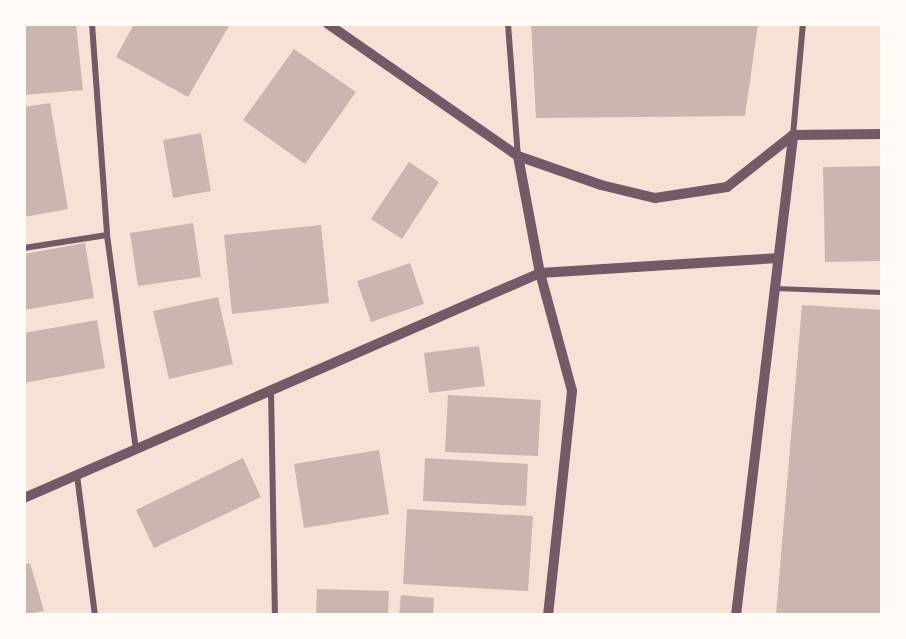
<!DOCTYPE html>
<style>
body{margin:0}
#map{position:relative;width:906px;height:639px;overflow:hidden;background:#f7e1d7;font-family:Inter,sans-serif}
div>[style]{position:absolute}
.building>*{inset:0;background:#ccb4b1}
.service>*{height:4.5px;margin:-2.25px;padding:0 2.25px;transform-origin:2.25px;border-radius:2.25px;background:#755966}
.minor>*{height:6px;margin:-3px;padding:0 3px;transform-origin:3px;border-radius:3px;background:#755966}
.tertiary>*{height:10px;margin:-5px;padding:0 5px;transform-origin:5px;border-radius:5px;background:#755966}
span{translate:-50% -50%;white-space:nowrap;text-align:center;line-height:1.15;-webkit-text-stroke:4.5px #fffaf5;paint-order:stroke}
.frame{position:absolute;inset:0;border:26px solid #fffaf5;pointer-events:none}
</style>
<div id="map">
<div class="building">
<div style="clip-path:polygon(24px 24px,76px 24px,83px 90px,24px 95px)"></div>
<div style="clip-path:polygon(134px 24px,230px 24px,188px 97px,116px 57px)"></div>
<div style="clip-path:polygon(531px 24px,758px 24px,745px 116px,536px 118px)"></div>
<div style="clip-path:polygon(294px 49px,356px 92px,305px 164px,243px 120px)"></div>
<div style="clip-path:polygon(50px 103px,68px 209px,24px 217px,24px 107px)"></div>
<div style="clip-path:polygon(201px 133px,211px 191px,173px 198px,163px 140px)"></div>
<div style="clip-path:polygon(409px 162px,439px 182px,402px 239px,371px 219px)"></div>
<div style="clip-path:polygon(882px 166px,882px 261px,825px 262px,823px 167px)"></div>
<div style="clip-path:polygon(193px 223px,201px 277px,138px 286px,130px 233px)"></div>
<div style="clip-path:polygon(321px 225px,329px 303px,232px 314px,224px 235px)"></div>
<div style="clip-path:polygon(85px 243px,94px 298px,24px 310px,24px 254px)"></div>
<div style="clip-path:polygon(410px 263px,424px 304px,371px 322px,357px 281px)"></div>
<div style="clip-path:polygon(218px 297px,233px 364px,169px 379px,153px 311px)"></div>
<div style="clip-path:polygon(802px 305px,882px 310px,882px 615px,776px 615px)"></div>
<div style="clip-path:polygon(97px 320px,105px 368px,24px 383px,24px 333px)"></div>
<div style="clip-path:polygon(479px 346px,485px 386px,429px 393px,424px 353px)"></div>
<div style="clip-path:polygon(448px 395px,541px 400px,538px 456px,445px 452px)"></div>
<div style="clip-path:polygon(379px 450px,389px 514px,304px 528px,294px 464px)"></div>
<div style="clip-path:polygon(243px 458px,261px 497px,154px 548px,136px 510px)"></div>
<div style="clip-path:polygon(425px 458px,528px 464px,526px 506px,423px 501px)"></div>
<div style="clip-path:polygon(407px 509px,533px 516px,528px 591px,403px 584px)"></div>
<div style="clip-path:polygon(30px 563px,44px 611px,24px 615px,24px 565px)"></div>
<div style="clip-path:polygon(317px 589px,389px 591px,388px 615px,316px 615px)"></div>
<div style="clip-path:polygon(401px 595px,434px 598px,433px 615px,399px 615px)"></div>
</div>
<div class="service">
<div style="left:775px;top:288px;width:107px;rotate:2.1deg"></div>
</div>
<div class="minor">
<div style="left:92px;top:24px;width:212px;rotate:85.9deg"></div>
<div style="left:107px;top:235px;width:216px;rotate:82.3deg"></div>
<div style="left:508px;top:24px;width:132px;rotate:85.7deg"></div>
<div style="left:793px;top:135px;width:111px;rotate:-84.9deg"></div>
<div style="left:24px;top:248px;width:84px;rotate:-8.9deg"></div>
<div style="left:271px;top:390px;width:225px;rotate:89deg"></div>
<div style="left:77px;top:475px;width:141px;rotate:82.7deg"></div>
</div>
<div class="tertiary">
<div style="left:328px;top:24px;width:231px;rotate:34.8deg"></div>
<div style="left:518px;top:156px;width:119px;rotate:79.4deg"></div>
<div style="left:540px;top:273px;width:122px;rotate:74.8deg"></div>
<div style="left:572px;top:391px;width:225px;rotate:96.1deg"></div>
<div style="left:793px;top:135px;width:89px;rotate:-0.6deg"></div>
<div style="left:518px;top:156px;width:88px;rotate:19.3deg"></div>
<div style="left:601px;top:185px;width:56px;rotate:13.5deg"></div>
<div style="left:655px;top:198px;width:73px;rotate:-8.7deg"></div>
<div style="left:727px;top:187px;width:84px;rotate:-38.2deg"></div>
<div style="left:24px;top:498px;width:563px;rotate:-23.56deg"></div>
<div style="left:540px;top:273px;width:237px;rotate:-3.6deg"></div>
<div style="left:736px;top:615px;width:483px;rotate:-83.2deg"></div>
</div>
<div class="frame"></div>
</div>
